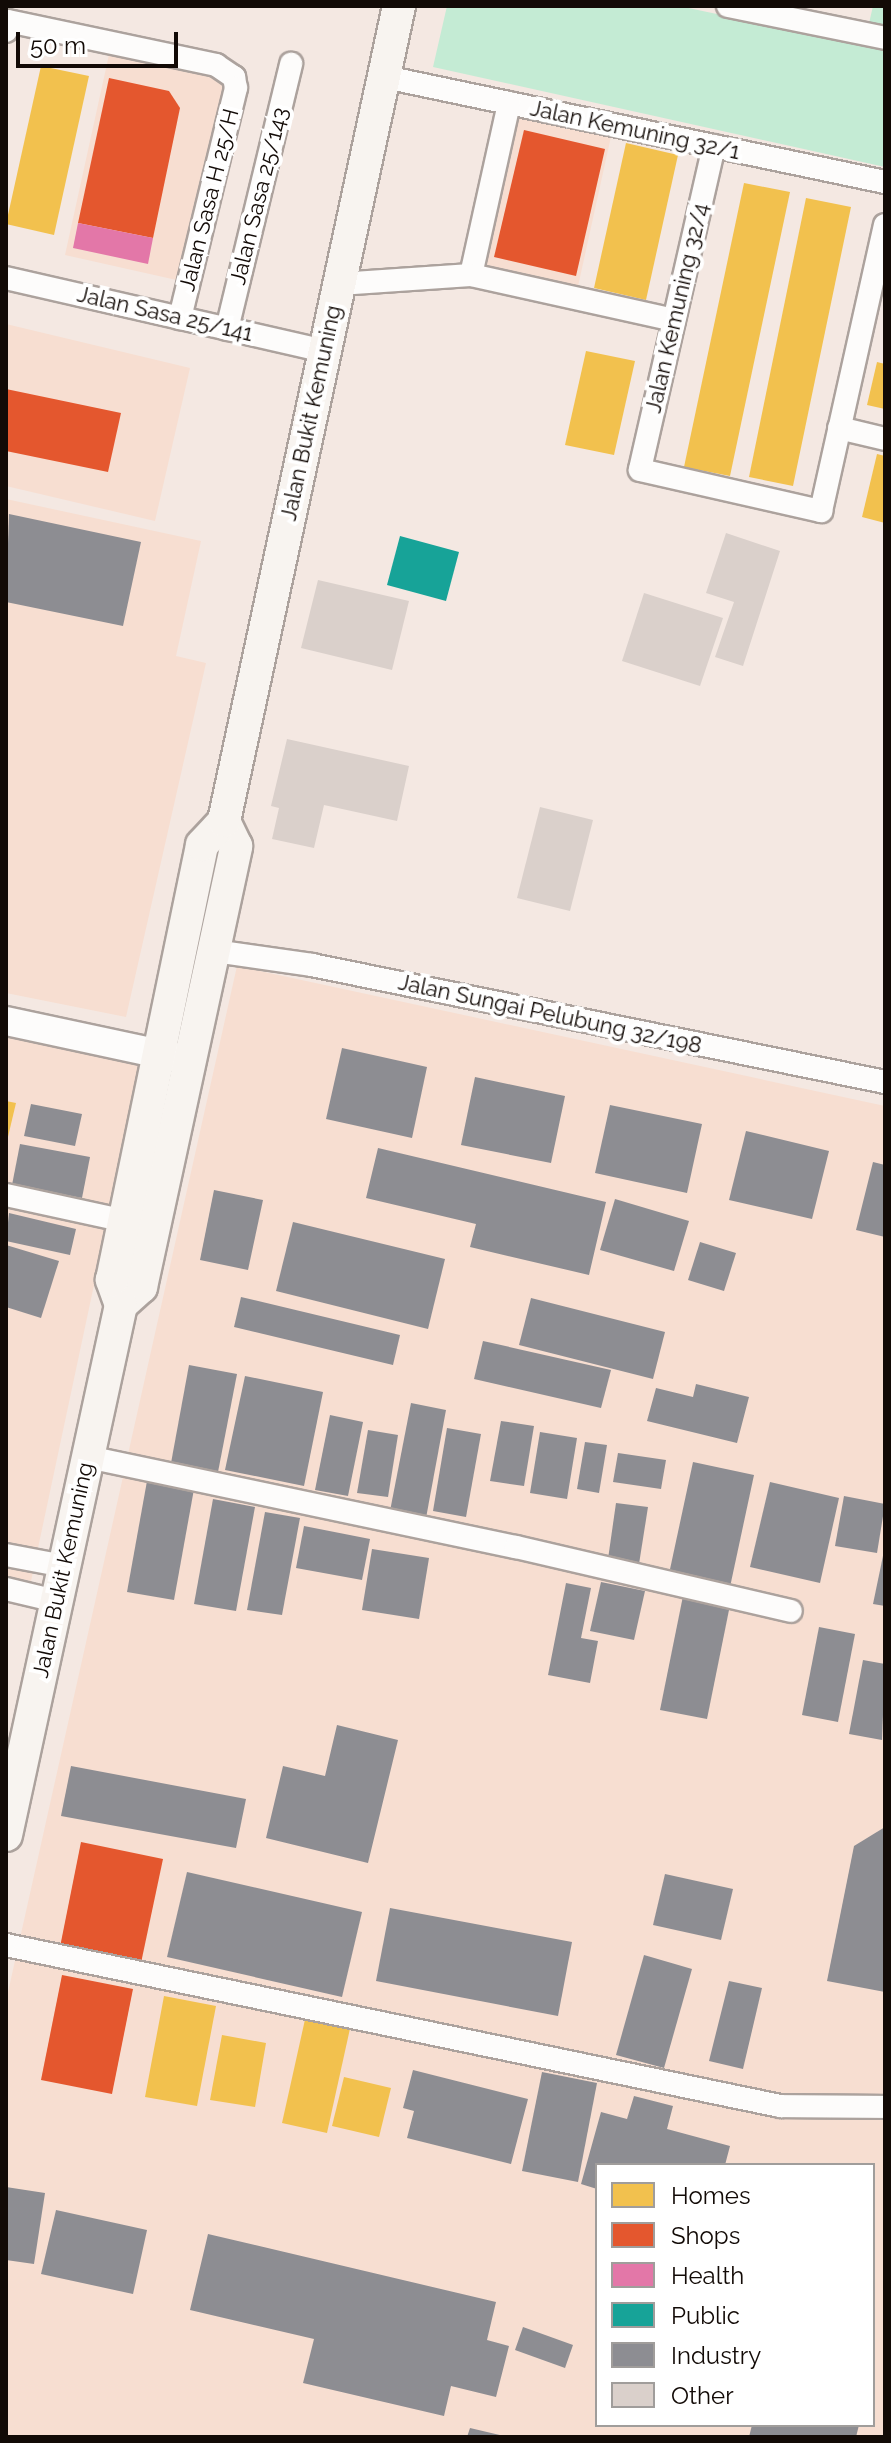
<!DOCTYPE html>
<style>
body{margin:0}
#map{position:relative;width:891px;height:2443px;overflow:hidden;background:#f4e8e2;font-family:Raleway,sans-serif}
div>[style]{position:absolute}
.built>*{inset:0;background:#f7ded1}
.green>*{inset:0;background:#c4ebd4}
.homes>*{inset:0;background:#f2c14e}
.shops>*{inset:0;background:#e4572e}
.health>*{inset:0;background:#e377a8}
.public>*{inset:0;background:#17a398}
.industry>*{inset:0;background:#8d8d92}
.building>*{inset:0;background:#dad0cb}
.roads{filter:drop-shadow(2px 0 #aca29d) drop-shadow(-2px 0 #aca29d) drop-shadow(0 2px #aca29d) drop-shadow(0 -2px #aca29d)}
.minor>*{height:22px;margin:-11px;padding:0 11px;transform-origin:11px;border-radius:11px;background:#fdfcfb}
.tertiary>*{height:28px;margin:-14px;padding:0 14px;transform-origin:14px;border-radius:14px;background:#fdfcfb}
.secondary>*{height:32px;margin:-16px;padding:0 16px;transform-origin:16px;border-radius:16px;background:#f8f4f0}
span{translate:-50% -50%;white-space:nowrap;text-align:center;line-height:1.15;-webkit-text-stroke:8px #fff;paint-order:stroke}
.street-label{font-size:22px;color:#120a06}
.frame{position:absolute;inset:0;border:8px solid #120a06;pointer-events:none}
.legend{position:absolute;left:595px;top:2163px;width:280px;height:264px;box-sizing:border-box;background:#fff;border:2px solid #a09d9b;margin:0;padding:10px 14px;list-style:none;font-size:24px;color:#120a06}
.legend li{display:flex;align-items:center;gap:16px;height:40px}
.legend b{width:40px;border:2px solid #a09d9b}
.scale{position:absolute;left:16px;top:32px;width:162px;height:36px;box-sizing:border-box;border:4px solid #120a06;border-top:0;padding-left:10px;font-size:24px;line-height:28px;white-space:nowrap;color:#120a06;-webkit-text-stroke:6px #fff;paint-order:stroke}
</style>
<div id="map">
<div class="built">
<div style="clip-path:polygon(110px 50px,218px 75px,228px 87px,181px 281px,65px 255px)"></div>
<div style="clip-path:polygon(515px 113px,612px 132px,577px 291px,480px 267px)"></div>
<div style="clip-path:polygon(6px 324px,190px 368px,155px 521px,6px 486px)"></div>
<div style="clip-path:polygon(6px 499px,201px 541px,176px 656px,206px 663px,126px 1017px,6px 993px)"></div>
<div style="clip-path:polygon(evenodd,237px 966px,885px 1106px,885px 2437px,6px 2437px,6px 2001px,237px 966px,597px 2165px,873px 2165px,873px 2425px,597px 2425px,597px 2165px)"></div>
<div style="clip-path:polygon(6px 1035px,141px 1064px,31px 1581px,6px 1576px)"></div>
</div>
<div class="green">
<div style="clip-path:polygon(447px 6px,679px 6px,864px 45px,873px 6px,885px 6px,885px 167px,433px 67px)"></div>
</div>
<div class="homes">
<div style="clip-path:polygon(41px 66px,89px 76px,54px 235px,6px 224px)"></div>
<div style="clip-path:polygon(626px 143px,678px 155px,646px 300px,594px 288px)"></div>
<div style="clip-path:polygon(744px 183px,790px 192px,730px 476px,684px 467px)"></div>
<div style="clip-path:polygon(806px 198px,851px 207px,793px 486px,749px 477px)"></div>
<div style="clip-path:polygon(586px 351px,635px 361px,614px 455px,565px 445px)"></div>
<div style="clip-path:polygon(877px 362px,885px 364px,885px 409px,867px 405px)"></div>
<div style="clip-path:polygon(877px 454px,885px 456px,885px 523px,862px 517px)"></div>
<div style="clip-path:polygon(6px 1101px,16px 1103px,7px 1141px,6px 1141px)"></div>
<div style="clip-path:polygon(164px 1996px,216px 2006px,197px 2106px,145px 2097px)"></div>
<div style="clip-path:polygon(306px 2015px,351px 2024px,327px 2133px,282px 2123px)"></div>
<div style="clip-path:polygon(222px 2035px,266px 2043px,255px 2107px,210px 2100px)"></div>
<div style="clip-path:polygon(344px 2077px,391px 2088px,379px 2137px,332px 2126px)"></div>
</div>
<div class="shops">
<div style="clip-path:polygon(109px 78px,169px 91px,180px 108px,153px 238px,78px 223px)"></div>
<div style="clip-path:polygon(524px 130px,605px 149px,576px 276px,494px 257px)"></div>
<div style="clip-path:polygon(6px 389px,121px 413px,108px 472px,6px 451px)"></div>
<div style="clip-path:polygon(81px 1842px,163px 1859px,141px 1963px,60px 1947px)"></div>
<div style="clip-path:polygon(62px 1975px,133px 1989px,112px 2094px,41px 2080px)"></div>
</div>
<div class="health">
<div style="clip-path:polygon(78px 223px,153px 238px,148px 264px,73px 248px)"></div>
</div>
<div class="public">
<div style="clip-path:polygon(400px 536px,459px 552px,446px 601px,387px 585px)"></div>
</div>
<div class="industry">
<div style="clip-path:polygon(9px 514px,141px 542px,123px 626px,6px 602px)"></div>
<div style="clip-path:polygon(342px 1048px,427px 1067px,412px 1138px,326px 1119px)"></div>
<div style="clip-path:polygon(475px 1077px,565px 1096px,551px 1163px,461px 1145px)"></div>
<div style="clip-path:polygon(31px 1104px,82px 1114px,75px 1146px,24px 1136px)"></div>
<div style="clip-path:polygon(610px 1105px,702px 1124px,687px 1193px,595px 1173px)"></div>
<div style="clip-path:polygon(746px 1131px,829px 1151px,812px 1219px,729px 1200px)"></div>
<div style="clip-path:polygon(20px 1144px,90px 1157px,82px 1198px,12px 1185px)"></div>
<div style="clip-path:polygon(378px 1148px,606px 1202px,589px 1275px,470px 1247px,476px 1224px,366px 1198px)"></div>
<div style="clip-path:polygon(873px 1162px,885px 1165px,885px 1237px,856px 1230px)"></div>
<div style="clip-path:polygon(214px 1190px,263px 1200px,248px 1270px,200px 1260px)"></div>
<div style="clip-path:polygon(615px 1199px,689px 1221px,674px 1271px,600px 1250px)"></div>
<div style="clip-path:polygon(9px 1213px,76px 1229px,70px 1255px,6px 1241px)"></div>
<div style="clip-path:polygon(293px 1222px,445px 1259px,428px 1329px,276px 1291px)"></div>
<div style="clip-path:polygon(700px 1242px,736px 1253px,724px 1291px,688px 1280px)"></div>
<div style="clip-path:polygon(6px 1245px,59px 1261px,41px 1318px,6px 1307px)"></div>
<div style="clip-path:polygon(241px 1297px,400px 1335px,393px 1365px,234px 1327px)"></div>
<div style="clip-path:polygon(531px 1298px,665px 1332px,653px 1379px,519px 1345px)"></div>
<div style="clip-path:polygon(483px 1341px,611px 1370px,601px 1408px,474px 1379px)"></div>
<div style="clip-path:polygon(189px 1365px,237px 1374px,218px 1472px,171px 1463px)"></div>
<div style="clip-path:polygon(245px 1376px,323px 1392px,304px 1486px,225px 1470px)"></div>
<div style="clip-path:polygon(696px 1384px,749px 1397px,737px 1443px,647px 1421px,656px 1388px,693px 1397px)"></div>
<div style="clip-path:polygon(411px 1403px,446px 1410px,426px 1518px,390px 1511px)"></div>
<div style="clip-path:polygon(330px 1415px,363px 1422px,348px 1496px,315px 1490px)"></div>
<div style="clip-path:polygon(501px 1421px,534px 1426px,524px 1486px,490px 1481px)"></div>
<div style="clip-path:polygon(447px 1428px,481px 1434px,466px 1517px,433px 1511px)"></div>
<div style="clip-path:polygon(368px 1430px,398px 1435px,388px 1497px,357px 1493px)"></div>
<div style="clip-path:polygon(540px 1432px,577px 1438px,567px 1499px,530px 1493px)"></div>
<div style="clip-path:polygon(585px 1442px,607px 1445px,599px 1493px,577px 1489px)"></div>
<div style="clip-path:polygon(618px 1453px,666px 1460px,661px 1489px,613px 1482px)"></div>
<div style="clip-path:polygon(693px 1462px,754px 1475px,730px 1587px,669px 1574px)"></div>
<div style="clip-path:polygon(147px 1481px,194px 1489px,174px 1600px,127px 1592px)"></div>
<div style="clip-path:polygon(770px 1482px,839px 1498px,820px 1583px,750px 1567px)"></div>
<div style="clip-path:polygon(844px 1496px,885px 1504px,877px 1553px,835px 1546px)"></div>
<div style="clip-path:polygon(213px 1499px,255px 1507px,236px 1611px,194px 1604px)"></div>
<div style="clip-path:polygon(616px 1503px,648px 1507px,639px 1564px,608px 1559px)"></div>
<div style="clip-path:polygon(265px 1512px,300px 1518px,282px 1615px,247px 1610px)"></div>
<div style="clip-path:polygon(304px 1526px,370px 1539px,362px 1580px,296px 1568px)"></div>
<div style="clip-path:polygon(372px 1549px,429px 1558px,419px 1619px,362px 1610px)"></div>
<div style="clip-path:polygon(884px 1551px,885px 1551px,885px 1606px,873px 1604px)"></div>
<div style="clip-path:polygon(601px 1582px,645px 1591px,634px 1640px,590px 1631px)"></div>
<div style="clip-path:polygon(566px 1583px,591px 1588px,581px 1638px,598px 1641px,590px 1683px,548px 1675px)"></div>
<div style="clip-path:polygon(683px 1596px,730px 1605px,707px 1719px,660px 1710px)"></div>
<div style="clip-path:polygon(819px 1627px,855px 1634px,838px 1722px,802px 1715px)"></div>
<div style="clip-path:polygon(863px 1660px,885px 1664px,882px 1740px,849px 1734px)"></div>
<div style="clip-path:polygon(337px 1725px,398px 1740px,368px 1863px,266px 1838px,283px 1766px,325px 1776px)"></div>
<div style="clip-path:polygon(71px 1766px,246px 1799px,236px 1848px,61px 1816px)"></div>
<div style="clip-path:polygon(885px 1827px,885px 1992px,827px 1981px,854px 1846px)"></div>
<div style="clip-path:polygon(187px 1872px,362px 1912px,342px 1997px,167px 1957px)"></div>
<div style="clip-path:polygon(665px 1874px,733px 1889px,721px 1940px,653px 1925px)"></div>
<div style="clip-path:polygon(390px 1908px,572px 1942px,558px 2016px,376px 1981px)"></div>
<div style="clip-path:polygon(644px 1955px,692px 1969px,664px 2068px,616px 2055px)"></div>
<div style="clip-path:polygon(729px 1981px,762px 1988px,743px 2069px,709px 2061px)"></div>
<div style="clip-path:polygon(413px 2070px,528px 2099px,511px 2164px,407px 2138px,414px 2111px,403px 2108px)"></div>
<div style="clip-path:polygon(542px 2072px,597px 2083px,578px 2182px,522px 2171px)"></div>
<div style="clip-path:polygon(634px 2096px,673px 2106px,667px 2129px,730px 2146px,725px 2165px,597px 2165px,597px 2189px,581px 2184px,601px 2112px,627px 2119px)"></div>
<div style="clip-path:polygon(6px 2187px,45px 2193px,34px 2264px,6px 2260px)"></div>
<div style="clip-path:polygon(56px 2210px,147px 2230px,133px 2294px,41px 2274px)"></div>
<div style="clip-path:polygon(208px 2234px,496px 2302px,487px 2340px,509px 2346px,496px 2397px,451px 2386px,444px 2416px,303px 2383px,314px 2339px,190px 2310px)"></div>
<div style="clip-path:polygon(523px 2327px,573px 2345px,565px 2368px,515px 2350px)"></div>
<div style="clip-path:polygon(752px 2425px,859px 2425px,856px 2437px,749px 2437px)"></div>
<div style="clip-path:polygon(470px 2428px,504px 2436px,503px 2437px,467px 2437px)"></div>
</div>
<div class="building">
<div style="clip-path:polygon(726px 533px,780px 551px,743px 666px,715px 657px,734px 602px,706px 593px)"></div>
<div style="clip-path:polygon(318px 580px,409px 601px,392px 670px,301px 648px)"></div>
<div style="clip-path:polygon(644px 593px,723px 618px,700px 686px,622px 661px)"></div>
<div style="clip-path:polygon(287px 739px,409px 766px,397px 821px,324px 805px,314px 848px,272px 839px,279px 808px,271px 806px)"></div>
<div style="clip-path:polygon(540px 807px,593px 820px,570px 911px,517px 898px)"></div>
</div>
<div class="roads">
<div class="minor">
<div style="left:728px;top:6px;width:160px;rotate:11.5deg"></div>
<div style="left:6px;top:31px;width:10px;rotate:-79deg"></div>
<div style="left:8px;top:21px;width:213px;rotate:11.9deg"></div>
<div style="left:216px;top:65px;width:22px;rotate:34deg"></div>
<div style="left:234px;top:77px;width:11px;rotate:80deg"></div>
<div style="left:236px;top:88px;width:237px;rotate:103.7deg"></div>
<div style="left:385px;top:77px;width:511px;rotate:11.86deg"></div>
<div style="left:714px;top:146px;width:332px;rotate:102.9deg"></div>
<div style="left:640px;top:470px;width:186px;rotate:12.8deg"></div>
<div style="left:821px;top:511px;width:293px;rotate:-77.4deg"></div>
<div style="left:471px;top:275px;width:176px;rotate:-77.5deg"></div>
<div style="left:6px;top:278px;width:326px;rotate:12.9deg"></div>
<div style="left:339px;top:284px;width:132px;rotate:-3.9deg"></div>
<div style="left:471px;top:275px;width:208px;rotate:12.5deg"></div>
<div style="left:227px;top:329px;width:273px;rotate:-76.4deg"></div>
<div style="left:839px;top:428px;width:47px;rotate:13.4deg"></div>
<div style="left:214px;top:951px;width:99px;rotate:8.1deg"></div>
<div style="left:312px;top:965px;width:585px;rotate:11.54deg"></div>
<div style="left:6px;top:1195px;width:122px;rotate:12.3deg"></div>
<div style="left:88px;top:1457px;width:437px;rotate:11.9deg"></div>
<div style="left:516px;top:1547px;width:282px;rotate:13.1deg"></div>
<div style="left:6px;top:1555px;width:59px;rotate:10.7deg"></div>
<div style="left:6px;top:1589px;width:51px;rotate:13.5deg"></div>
<div style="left:6px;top:1945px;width:791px;rotate:11.75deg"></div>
<div style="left:780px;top:2106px;width:105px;rotate:0.5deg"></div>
</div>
<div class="tertiary">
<div style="left:6px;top:1021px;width:177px;rotate:12.1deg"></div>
</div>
<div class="secondary">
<div style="left:121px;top:1305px;width:27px;rotate:-42deg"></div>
<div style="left:141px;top:1287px;width:451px;rotate:-77.8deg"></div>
<div style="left:236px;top:846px;width:28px;rotate:-116deg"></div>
<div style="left:6px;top:1835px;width:542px;rotate:-77.76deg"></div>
<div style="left:121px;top:1305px;width:27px;rotate:-110deg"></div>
<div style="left:112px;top:1280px;width:444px;rotate:-78.3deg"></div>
<div style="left:202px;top:845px;width:33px;rotate:-47deg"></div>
<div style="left:224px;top:821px;width:834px;rotate:-77.88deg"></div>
</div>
</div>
<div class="street-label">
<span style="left:635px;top:130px;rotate:12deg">Jalan Kemuning 32/1</span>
<span style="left:259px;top:196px;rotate:-76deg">Jalan Sasa 25/143</span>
<span style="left:209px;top:200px;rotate:-76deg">Jalan Sasa H 25/H</span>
<span style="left:677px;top:308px;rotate:-77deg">Jalan Kemuning 32/4</span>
<span style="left:165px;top:314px;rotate:13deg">Jalan Sasa 25/141</span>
<span style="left:311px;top:413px;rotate:-78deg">Jalan Bukit Kemuning</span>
<span style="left:550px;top:1014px;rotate:12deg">Jalan Sungai Pelubung 32/198</span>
<span style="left:63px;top:1570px;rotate:-78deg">Jalan Bukit Kemuning</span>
</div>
<div class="frame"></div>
<ul class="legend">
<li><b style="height:22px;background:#f2c14e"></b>Homes</li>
<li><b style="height:22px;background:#e4572e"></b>Shops</li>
<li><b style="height:22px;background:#e377a8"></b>Health</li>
<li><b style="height:22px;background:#17a398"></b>Public</li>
<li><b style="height:22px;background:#8d8d92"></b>Industry</li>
<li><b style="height:22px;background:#dad0cb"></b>Other</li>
</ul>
<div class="scale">50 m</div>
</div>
